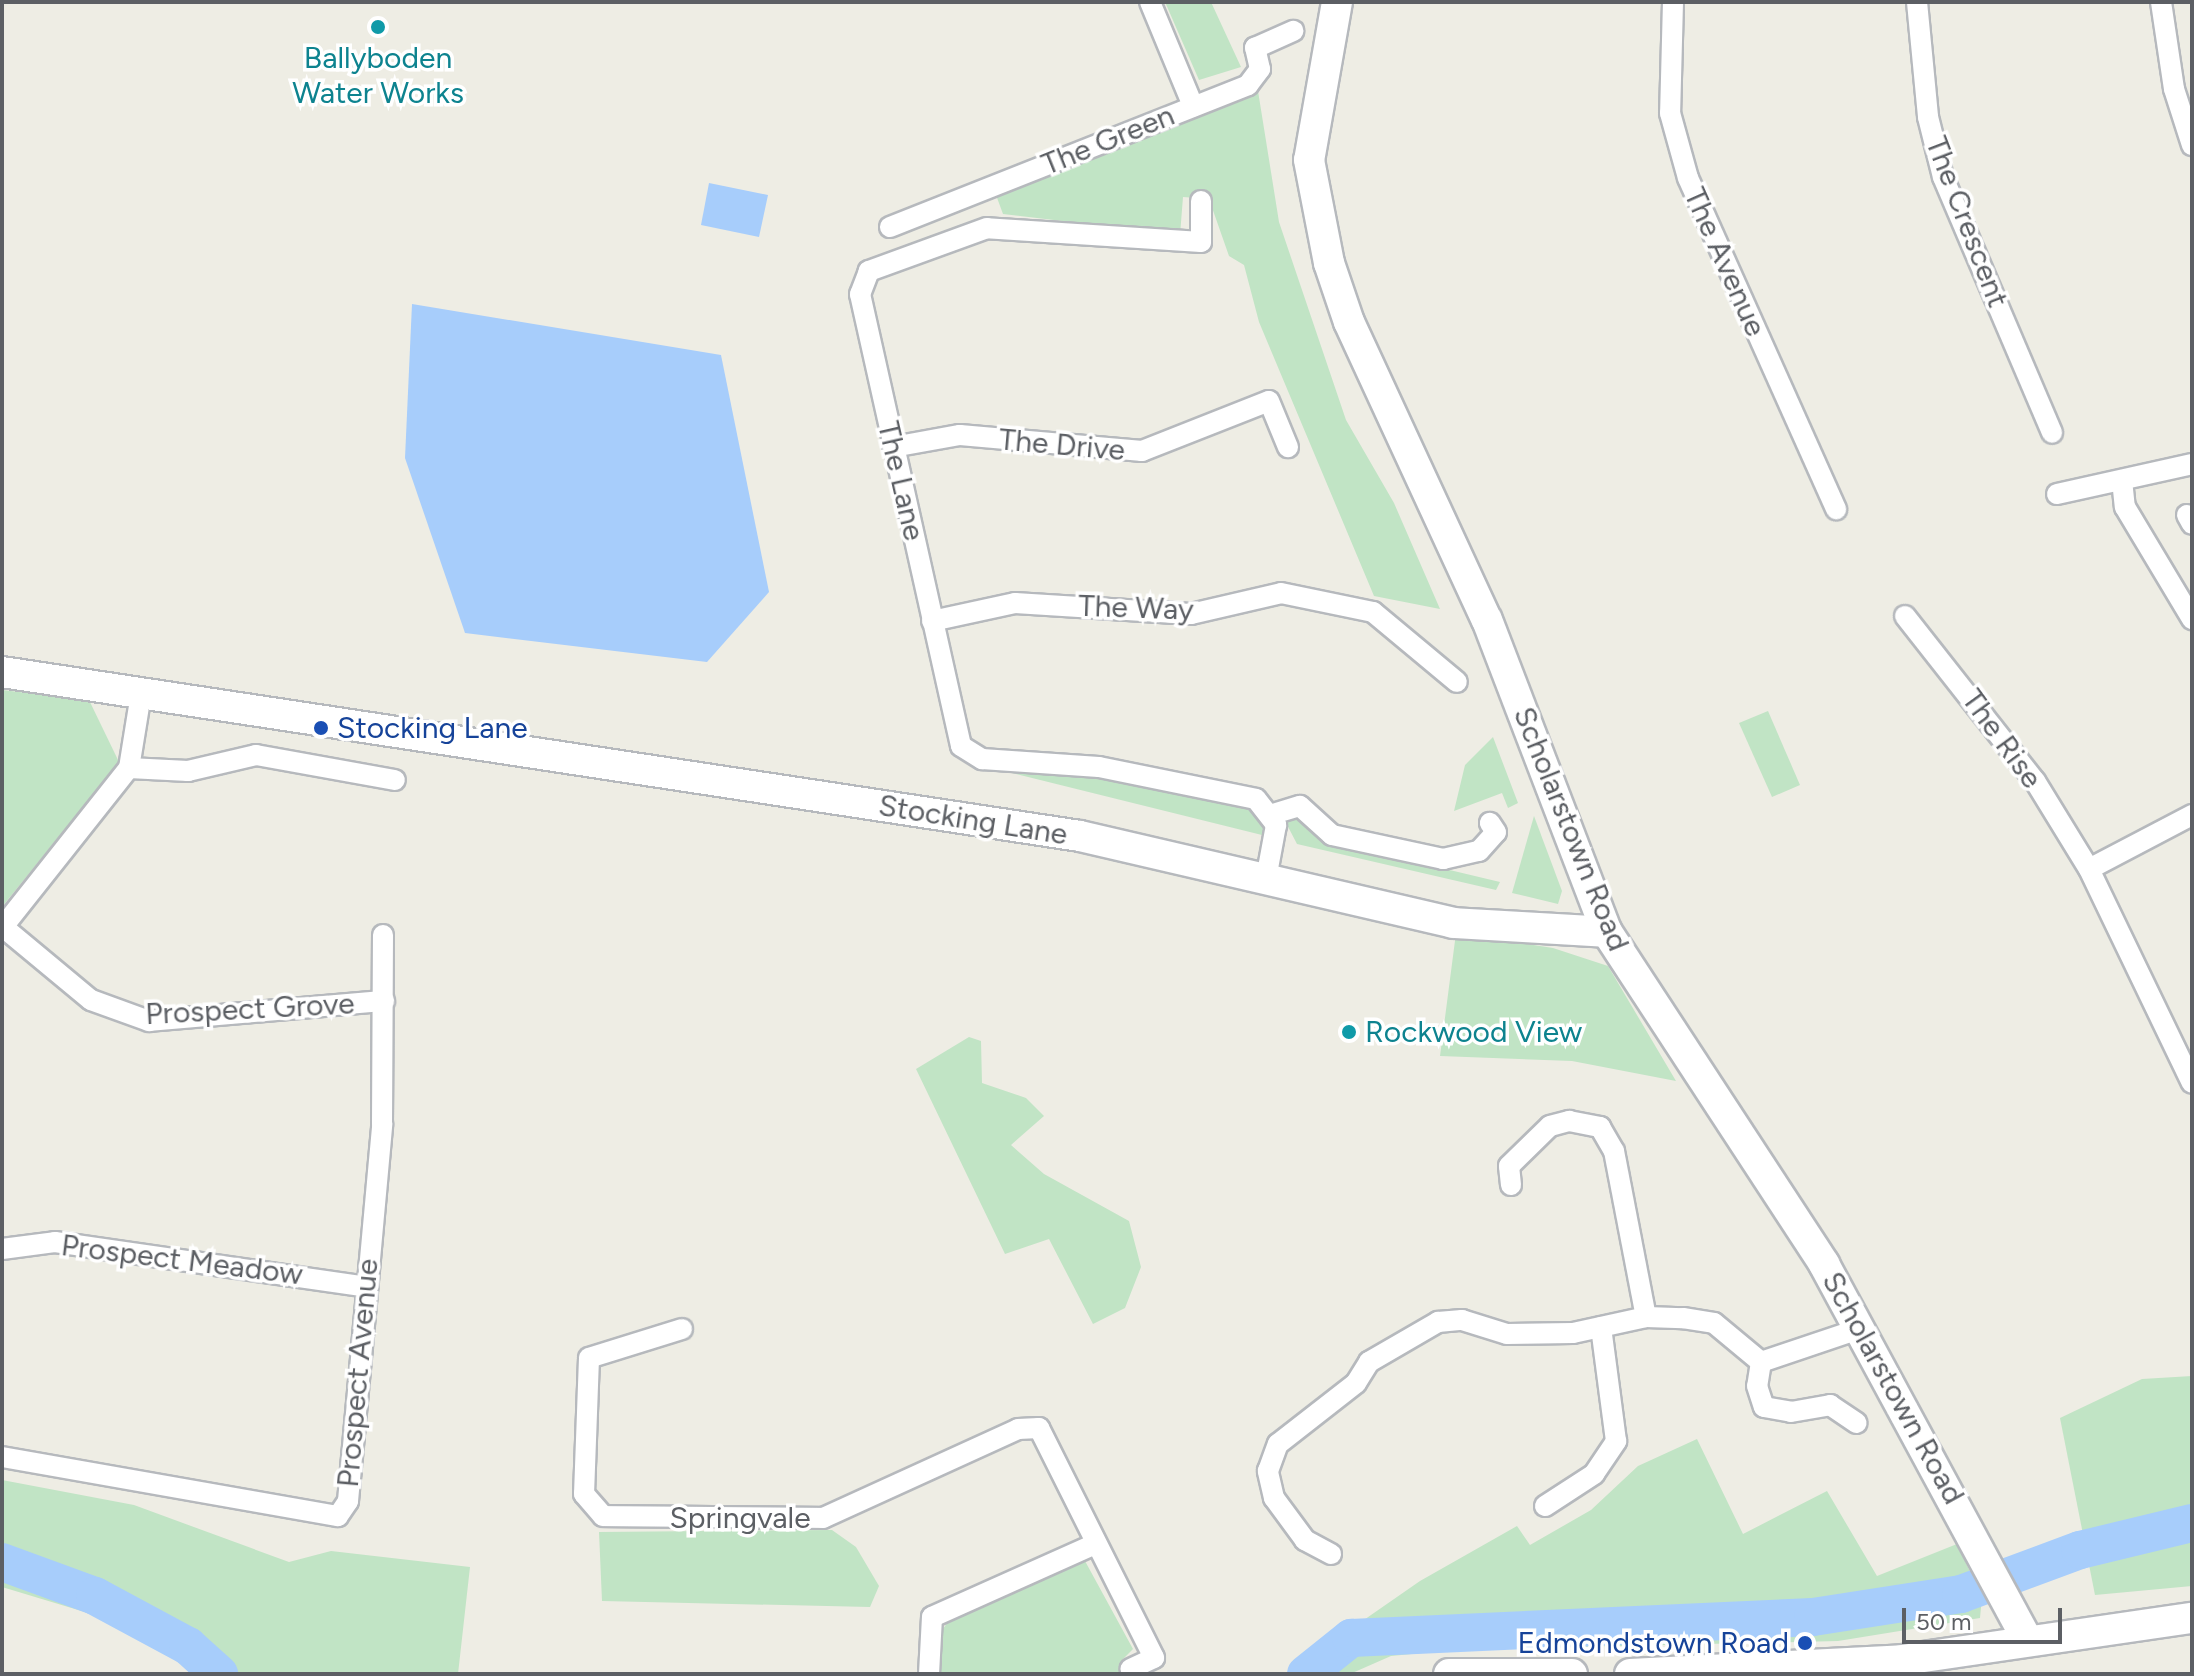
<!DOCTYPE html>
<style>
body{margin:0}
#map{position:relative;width:2194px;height:1676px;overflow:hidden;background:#eeede4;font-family:Figtree,sans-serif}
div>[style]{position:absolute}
.green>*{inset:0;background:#c1e4c5}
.water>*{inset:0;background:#a7cdfb}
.river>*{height:38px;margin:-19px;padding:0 19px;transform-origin:19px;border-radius:19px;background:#a7cdfb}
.roads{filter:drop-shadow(2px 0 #b6b9bd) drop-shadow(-2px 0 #b6b9bd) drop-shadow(0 2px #b6b9bd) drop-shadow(0 -2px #b6b9bd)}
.street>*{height:20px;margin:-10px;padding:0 10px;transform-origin:10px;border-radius:10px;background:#fff}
.secondary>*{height:30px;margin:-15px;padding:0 15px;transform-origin:15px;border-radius:15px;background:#fff}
.dots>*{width:22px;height:22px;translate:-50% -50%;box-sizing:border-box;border:4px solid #fff;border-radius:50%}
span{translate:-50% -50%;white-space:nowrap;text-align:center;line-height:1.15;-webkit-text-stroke:7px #fff;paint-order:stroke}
.culture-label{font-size:30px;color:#0d838f}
.left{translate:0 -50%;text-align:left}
.street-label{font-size:30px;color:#5c5f64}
.transit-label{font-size:30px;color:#164399}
.right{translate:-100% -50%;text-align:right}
.frame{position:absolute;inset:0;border:4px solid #5c5f64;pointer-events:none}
.scale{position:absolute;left:1902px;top:1608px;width:160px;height:36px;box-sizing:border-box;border:4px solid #5c5f64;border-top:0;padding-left:10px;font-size:24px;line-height:28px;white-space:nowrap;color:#5c5f64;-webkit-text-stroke:6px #fff;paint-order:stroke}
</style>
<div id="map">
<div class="green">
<div style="clip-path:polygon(1165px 2px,1211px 2px,1241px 67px,1199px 80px)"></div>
<div style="clip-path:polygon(1258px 91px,1279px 222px,1346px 420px,1394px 503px,1440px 609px,1374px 596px,1259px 322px,1244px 265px,1229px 256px,1209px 199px,1183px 197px,1180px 235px,1003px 214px,996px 195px)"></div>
<div style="clip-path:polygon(2px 690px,89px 700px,119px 762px,2px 907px)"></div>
<div style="clip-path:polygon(1768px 711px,1800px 785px,1772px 797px,1739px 723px)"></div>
<div style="clip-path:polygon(1493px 737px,1518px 803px,1508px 808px,1502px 793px,1454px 811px,1465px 765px)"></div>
<div style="clip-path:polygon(988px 767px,1095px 777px,1251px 806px,1267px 821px,1266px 836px)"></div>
<div style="clip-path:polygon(1301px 814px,1328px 841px,1500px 882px,1496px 890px,1297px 844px,1284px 819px)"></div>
<div style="clip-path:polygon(1534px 816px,1562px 891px,1558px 904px,1512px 893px)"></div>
<div style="clip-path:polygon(1456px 933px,1553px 948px,1608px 966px,1676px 1081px,1572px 1061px,1440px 1056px)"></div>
<div style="clip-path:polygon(969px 1037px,981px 1041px,982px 1083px,1026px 1098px,1044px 1116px,1011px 1145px,1044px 1174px,1129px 1221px,1141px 1267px,1125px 1308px,1093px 1324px,1049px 1239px,1005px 1254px,916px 1069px)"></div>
<div style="clip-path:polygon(2192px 1376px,2192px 1586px,2095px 1595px,2060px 1418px,2142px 1379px)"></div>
<div style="clip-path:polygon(1697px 1439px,1743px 1534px,1827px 1491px,1877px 1576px,1957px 1544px,1982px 1597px,1980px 1618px,1838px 1641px,1453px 1650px,1391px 1656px,1350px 1674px,1286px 1674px,1420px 1581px,1517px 1526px,1530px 1545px,1591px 1510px,1638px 1466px)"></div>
<div style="clip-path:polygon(2px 1480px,134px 1505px,289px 1562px,331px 1551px,470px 1567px,458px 1674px,204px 1674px,108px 1619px,2px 1587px)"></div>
<div style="clip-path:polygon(832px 1530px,856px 1547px,879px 1586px,870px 1607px,602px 1601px,599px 1532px)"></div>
<div style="clip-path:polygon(1085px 1561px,1133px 1649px,1121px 1661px,1130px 1674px,938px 1674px,942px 1630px,951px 1618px)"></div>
</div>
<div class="water">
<div style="clip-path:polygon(709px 183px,768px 195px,759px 237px,701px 225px)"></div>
<div style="clip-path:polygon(412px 304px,721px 355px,769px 592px,707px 662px,465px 633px,405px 458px)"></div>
</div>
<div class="river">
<div style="left:2px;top:1562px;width:99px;rotate:20.1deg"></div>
<div style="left:95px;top:1596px;width:106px;rotate:28.3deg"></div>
<div style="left:188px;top:1646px;width:42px;rotate:42.1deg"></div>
<div style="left:1306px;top:1674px;width:58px;rotate:-38.7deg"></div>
<div style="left:1351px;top:1638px;width:462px;rotate:-2.6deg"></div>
<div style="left:1813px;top:1617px;width:150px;rotate:-8.8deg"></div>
<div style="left:1961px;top:1594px;width:127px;rotate:-20.3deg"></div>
<div style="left:2080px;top:1550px;width:115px;rotate:-13.6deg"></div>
</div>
<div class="roads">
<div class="street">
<div style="left:1150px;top:2px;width:113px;rotate:67.5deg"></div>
<div style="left:1673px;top:2px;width:111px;rotate:91.5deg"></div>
<div style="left:1670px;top:113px;width:67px;rotate:74.5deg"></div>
<div style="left:1688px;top:178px;width:363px;rotate:65.9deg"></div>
<div style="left:1917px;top:2px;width:116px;rotate:84.5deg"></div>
<div style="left:1928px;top:117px;width:62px;rotate:76deg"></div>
<div style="left:1943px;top:177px;width:278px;rotate:66.9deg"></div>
<div style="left:2161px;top:2px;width:88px;rotate:81.5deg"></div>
<div style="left:2174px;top:89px;width:59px;rotate:72.2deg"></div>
<div style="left:1201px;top:201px;width:41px;rotate:90deg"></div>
<div style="left:1201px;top:242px;width:214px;rotate:-176.3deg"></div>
<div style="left:987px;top:228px;width:126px;rotate:160deg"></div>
<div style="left:869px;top:271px;width:25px;rotate:111deg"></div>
<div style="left:860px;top:294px;width:463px;rotate:77.4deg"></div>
<div style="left:961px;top:746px;width:25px;rotate:32deg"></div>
<div style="left:982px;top:759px;width:117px;rotate:3.9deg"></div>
<div style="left:1099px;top:767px;width:160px;rotate:11.5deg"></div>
<div style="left:1256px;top:799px;width:33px;rotate:52deg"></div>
<div style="left:1276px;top:825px;width:55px;rotate:100.5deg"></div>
<div style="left:890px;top:227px;width:385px;rotate:-21.6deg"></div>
<div style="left:1248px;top:85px;width:20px;rotate:-53deg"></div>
<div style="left:1260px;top:69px;width:22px;rotate:-103deg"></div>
<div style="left:1255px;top:48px;width:42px;rotate:-24.1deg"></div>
<div style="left:893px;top:447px;width:68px;rotate:-10.2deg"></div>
<div style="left:960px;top:435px;width:183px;rotate:5deg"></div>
<div style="left:1142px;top:451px;width:136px;rotate:-21.5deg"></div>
<div style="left:1269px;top:401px;width:50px;rotate:67.6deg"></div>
<div style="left:2122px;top:480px;width:27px;rotate:84deg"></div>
<div style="left:2125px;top:507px;width:131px;rotate:59.1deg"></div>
<div style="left:2057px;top:494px;width:138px;rotate:-12.5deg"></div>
<div style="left:2187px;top:515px;width:10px;rotate:61deg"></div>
<div style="left:1905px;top:616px;width:210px;rotate:51.8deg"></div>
<div style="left:2035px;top:781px;width:103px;rotate:58.5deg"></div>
<div style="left:932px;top:621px;width:85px;rotate:-12.2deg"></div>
<div style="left:1015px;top:603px;width:176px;rotate:3.6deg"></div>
<div style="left:1191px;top:614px;width:92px;rotate:-13.1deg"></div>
<div style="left:1281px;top:593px;width:94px;rotate:11.7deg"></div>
<div style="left:1373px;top:612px;width:109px;rotate:39.8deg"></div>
<div style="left:129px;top:768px;width:59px;rotate:2.9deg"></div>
<div style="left:188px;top:771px;width:70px;rotate:-13.2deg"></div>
<div style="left:256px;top:755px;width:141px;rotate:10.2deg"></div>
<div style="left:1273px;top:814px;width:28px;rotate:-17deg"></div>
<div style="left:1300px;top:806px;width:43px;rotate:42.2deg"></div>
<div style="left:1332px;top:835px;width:114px;rotate:12.2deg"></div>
<div style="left:1443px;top:859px;width:37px;rotate:-13deg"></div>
<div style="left:1479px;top:851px;width:25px;rotate:-48deg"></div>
<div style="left:1496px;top:832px;width:11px;rotate:-124deg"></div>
<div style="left:2192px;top:815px;width:116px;rotate:152.3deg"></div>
<div style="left:2089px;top:869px;width:237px;rotate:64.3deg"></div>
<div style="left:3px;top:927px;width:114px;rotate:39.7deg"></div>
<div style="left:91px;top:1000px;width:62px;rotate:19.9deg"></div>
<div style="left:149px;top:1021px;width:236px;rotate:-4.9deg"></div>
<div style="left:2px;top:928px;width:204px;rotate:-51.6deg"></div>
<div style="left:129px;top:768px;width:75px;rotate:-80.8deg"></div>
<div style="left:1511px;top:1185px;width:19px;rotate:-96deg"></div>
<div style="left:1509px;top:1166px;width:57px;rotate:-44.3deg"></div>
<div style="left:1550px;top:1126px;width:20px;rotate:-15deg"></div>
<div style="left:1569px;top:1121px;width:32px;rotate:11deg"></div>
<div style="left:1600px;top:1127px;width:28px;rotate:60deg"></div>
<div style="left:1614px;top:1151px;width:169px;rotate:79.1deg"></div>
<div style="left:2px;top:1249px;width:53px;rotate:-7.5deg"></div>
<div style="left:55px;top:1242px;width:310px;rotate:8.2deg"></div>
<div style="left:682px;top:1329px;width:97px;rotate:162.7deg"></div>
<div style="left:589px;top:1358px;width:136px;rotate:92.1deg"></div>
<div style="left:584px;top:1494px;width:29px;rotate:49deg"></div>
<div style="left:603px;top:1516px;width:220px;rotate:0.5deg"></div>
<div style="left:823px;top:1518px;width:214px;rotate:-24.5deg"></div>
<div style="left:1018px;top:1429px;width:21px;rotate:-3deg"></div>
<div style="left:1039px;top:1428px;width:257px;rotate:63.4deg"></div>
<div style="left:1154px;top:1658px;width:26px;rotate:155deg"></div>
<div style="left:1761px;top:1362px;width:24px;rotate:99deg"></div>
<div style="left:1757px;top:1386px;width:22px;rotate:72deg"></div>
<div style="left:1764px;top:1407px;width:27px;rotate:10deg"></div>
<div style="left:1791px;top:1412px;width:40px;rotate:-10deg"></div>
<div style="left:1830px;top:1405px;width:32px;rotate:34deg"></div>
<div style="left:2px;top:1457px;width:341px;rotate:10deg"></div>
<div style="left:338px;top:1516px;width:18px;rotate:-56deg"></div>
<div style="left:348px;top:1501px;width:379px;rotate:-84.8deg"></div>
<div style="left:382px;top:1124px;width:189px;rotate:-89.7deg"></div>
<div style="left:1545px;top:1506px;width:59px;rotate:-33.1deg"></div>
<div style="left:1594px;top:1474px;width:40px;rotate:-56deg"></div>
<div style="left:1616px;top:1441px;width:115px;rotate:-97.5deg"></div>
<div style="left:1331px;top:1554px;width:30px;rotate:-152deg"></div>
<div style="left:1305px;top:1540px;width:52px;rotate:-126.4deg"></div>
<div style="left:1274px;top:1498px;width:28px;rotate:-103deg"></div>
<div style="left:1268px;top:1471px;width:29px;rotate:-70deg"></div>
<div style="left:1278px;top:1444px;width:99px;rotate:-38deg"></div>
<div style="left:1356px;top:1383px;width:25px;rotate:-58deg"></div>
<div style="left:1369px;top:1362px;width:80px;rotate:-30.1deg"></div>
<div style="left:1438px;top:1322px;width:24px;rotate:-5deg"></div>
<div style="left:1462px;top:1320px;width:47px;rotate:17.3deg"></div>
<div style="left:1507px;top:1334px;width:66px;rotate:-0.9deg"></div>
<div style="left:1573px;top:1333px;width:75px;rotate:-12.4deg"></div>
<div style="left:1646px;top:1317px;width:37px;rotate:2deg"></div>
<div style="left:1683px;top:1318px;width:31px;rotate:9deg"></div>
<div style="left:1714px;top:1323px;width:61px;rotate:39.7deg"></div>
<div style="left:1761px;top:1362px;width:103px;rotate:-18.6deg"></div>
<div style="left:929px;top:1674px;width:57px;rotate:-87deg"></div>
<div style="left:932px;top:1617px;width:176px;rotate:-24.1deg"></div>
</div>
<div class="secondary">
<div style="left:1337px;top:2px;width:160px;rotate:100deg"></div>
<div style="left:1309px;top:160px;width:105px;rotate:79deg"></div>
<div style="left:1329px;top:263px;width:62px;rotate:71.3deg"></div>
<div style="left:1349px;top:322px;width:328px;rotate:65.2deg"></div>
<div style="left:1487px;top:620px;width:334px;rotate:69deg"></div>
<div style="left:1607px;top:932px;width:397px;rotate:56.8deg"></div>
<div style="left:1824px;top:1264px;width:424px;rotate:61.6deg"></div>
<div style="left:2px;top:672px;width:1090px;rotate:8.65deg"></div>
<div style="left:1080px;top:836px;width:383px;rotate:13.1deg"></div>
<div style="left:1453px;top:923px;width:154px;rotate:3.3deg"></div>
<div style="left:1449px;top:1674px;width:123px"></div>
<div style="left:1630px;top:1674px;width:273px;rotate:-2.9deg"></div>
<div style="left:1903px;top:1660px;width:292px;rotate:-8.3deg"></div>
</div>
</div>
<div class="dots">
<div style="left:378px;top:27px;background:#0f9aa8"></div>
<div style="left:321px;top:728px;background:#1a4fb4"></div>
<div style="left:1349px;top:1032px;background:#0f9aa8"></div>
<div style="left:1805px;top:1643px;background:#1a4fb4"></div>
</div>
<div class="culture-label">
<span style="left:378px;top:75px">Ballyboden<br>Water Works</span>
<span class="left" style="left:1365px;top:1032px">Rockwood View</span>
</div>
<div class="street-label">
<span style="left:1108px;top:140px;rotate:-22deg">The Green</span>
<span style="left:1967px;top:222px;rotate:69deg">The Crescent</span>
<span style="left:1725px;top:262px;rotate:66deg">The Avenue</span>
<span style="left:1062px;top:445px;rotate:5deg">The Drive</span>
<span style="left:901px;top:481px;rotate:77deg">The Lane</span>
<span style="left:1136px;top:608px;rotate:2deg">The Way</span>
<span style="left:2002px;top:739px;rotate:54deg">The Rise</span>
<span style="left:973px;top:820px;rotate:9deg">Stocking Lane</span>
<span style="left:1571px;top:829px;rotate:68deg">Scholarstown Road</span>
<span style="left:250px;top:1009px;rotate:-3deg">Prospect Grove</span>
<span style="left:182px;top:1260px;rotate:7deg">Prospect Meadow</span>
<span style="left:358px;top:1373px;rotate:-85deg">Prospect Avenue</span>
<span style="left:1893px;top:1388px;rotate:61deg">Scholarstown Road</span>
<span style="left:740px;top:1518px">Springvale</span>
</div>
<div class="transit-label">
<span class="left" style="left:337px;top:728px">Stocking Lane</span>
<span class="right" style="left:1789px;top:1643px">Edmondstown Road</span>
</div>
<div class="frame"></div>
<div class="scale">50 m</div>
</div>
